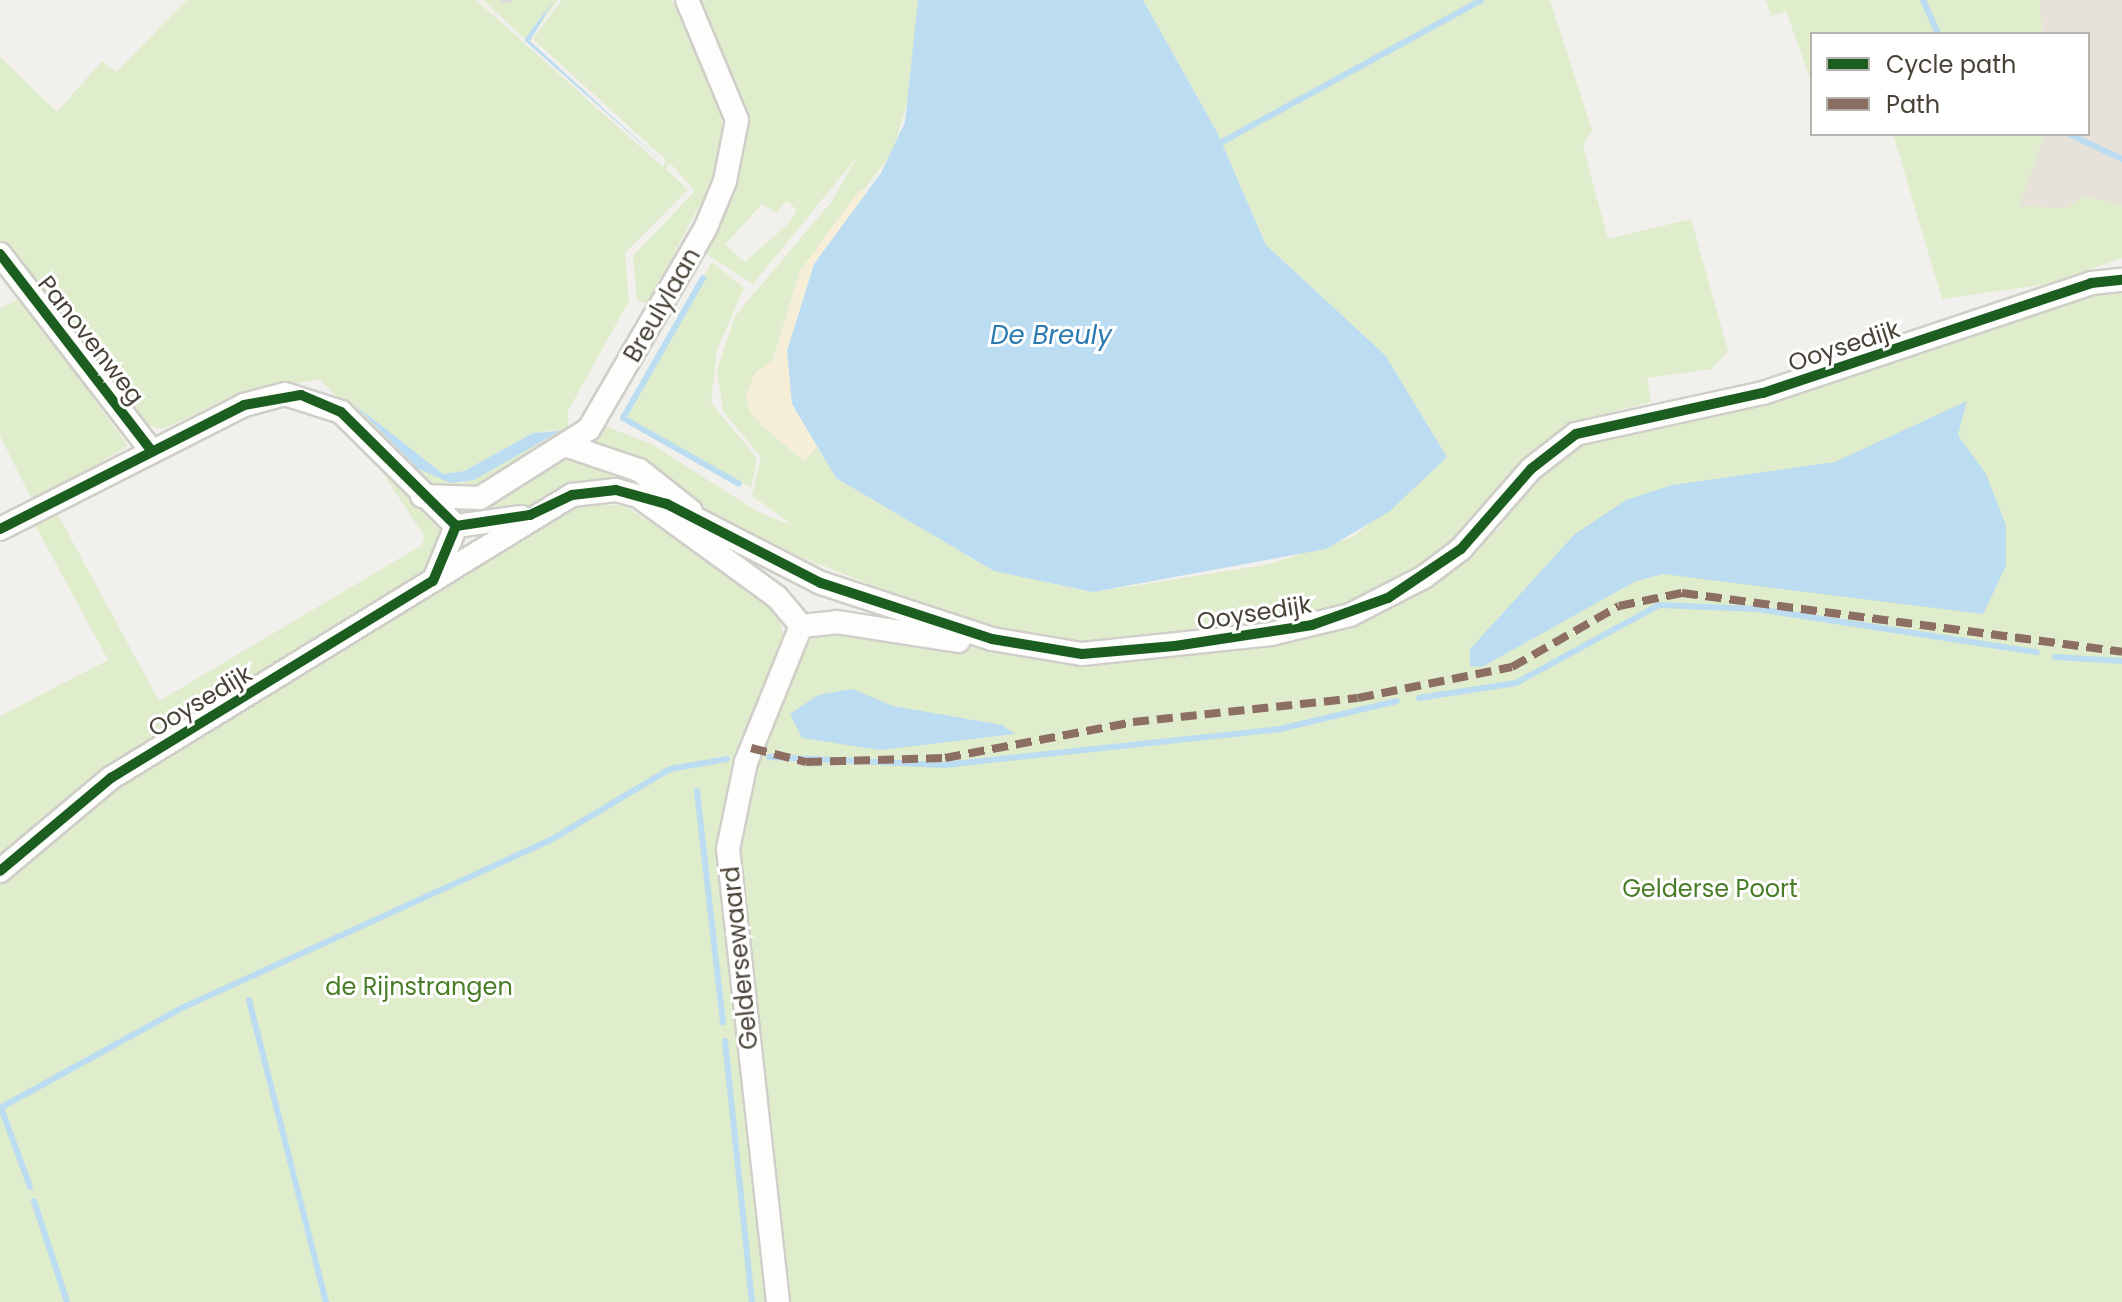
<!DOCTYPE html>
<style>
body{margin:0}
#map{position:relative;width:2122px;height:1302px;overflow:hidden;background:#f2f0ec;font-family:Poppins,sans-serif}
div>[style]{position:absolute}
.residential>*{inset:0;background:#e6e2d9}
.green>*{inset:0;background:#e0edcc}
.sand>*{inset:0;background:#f6eed6}
.water>*{inset:0;background:#bbdcf1}
.stream>*{height:6px;margin:-3px;padding:0 3px;transform-origin:3px;border-radius:3px;background:#bbdcf1}
.roads{filter:drop-shadow(2px 0 #d0cec9) drop-shadow(-2px 0 #d0cec9) drop-shadow(0 2px #d0cec9) drop-shadow(0 -2px #d0cec9)}
.minor>*{height:22px;margin:-11px;padding:0 11px;transform-origin:11px;border-radius:11px;background:#fdfdfc}
.rail>*{height:6px;margin-top:-3px;transform-origin:0;background:repeating-linear-gradient(90deg,#dadad9 0 10px,transparent 0 20px)}
.quiet>*{height:8px;margin-top:-4px;transform-origin:0;background:repeating-linear-gradient(90deg,#8d6e63 0 16px,transparent 0 24px)}
.cycleway>*{height:10px;margin:-5px;padding:0 5px;transform-origin:5px;border-radius:5px;background:#1b5e20}
span{translate:-50% -50%;white-space:nowrap;text-align:center;line-height:1.15;-webkit-text-stroke:6px #fff;paint-order:stroke}
.street-label{font-size:24px;color:#494237}
.park-label{font-size:24px;color:#4a7d28}
.water-label{font-size:26px;color:#2b7ab1;font-style:italic}
.legend{position:absolute;left:1810px;top:32px;width:280px;height:104px;box-sizing:border-box;background:#fff;border:2px solid #b6b3af;margin:0;padding:10px 14px;list-style:none;font-size:24px;color:#494237}
.legend li{display:flex;align-items:center;gap:16px;height:40px}
.legend b{width:40px;border:2px solid #b6b3af}
</style>
<div id="map">
<div class="residential">
<div style="clip-path:polygon(1885px 0,2122px 0,2122px 235px,1996px 217px,1953px 134px,2088px 134px,2088px 34px,1902px 34px)"></div>
</div>
<div class="green">
<div style="clip-path:polygon(evenodd,187px 0,476px 0,663px 167px,666px 160px,533px 39px,562px 0,672px 0,721px 103px,723px 149px,708px 205px,698px 208px,648px 304px,637px 300px,633px 256px,695px 191px,670px 163px,665px 168px,688px 190px,625px 253px,629px 301px,568px 411px,568px 432px,487px 488px,429px 488px,319px 379px,238px 394px,163px 429px,141px 423px,0 244px,0 57px,57px 112px,102px 61px,116px 72px,187px 0,354px 404px,443px 474px,464px 471px,533px 433px,558px 430px,462px 483px,418px 469px,354px 404px)"></div>
<div style="clip-path:polygon(483px 0,558px 0,528px 42px)"></div>
<div style="clip-path:polygon(evenodd,693px 0,918px 0,909px 95px,893px 152px,800px 271px,773px 359px,752px 383px,760px 424px,804px 461px,817px 447px,836px 478px,994px 571px,1093px 592px,1266px 565px,1353px 537px,1447px 457px,1385px 355px,1266px 245px,1217px 132px,1143px 0,1550px 0,1592px 130px,1583px 146px,1608px 239px,1691px 219px,1728px 351px,1712px 369px,1647px 378px,1651px 402px,1583px 419px,1551px 438px,1457px 542px,1394px 588px,1289px 625px,1087px 647px,975px 626px,610px 481px,519px 509px,460px 517px,438px 502px,458px 510px,485px 503px,605px 426px,653px 445px,758px 512px,794px 526px,752px 496px,761px 457px,723px 411px,717px 370px,735px 316px,832px 201px,856px 158px,753px 284px,706px 254px,737px 178px,745px 127px,733px 76px,693px 0,787px 201px,797px 210px,788px 224px,745px 262px,725px 245px,762px 204px,776px 213px,787px 201px)"></div>
<div style="clip-path:polygon(1766px 0,2040px 0,2042px 34px,1812px 34px,1812px 84px,1786px 11px,1771px 16px)"></div>
<div style="clip-path:polygon(1893px 134px,2045px 134px,2019px 206px,2067px 208px,2083px 196px,2122px 205px,2122px 258px,2049px 284px,1942px 299px)"></div>
<div style="clip-path:polygon(712px 262px,744px 288px,717px 350px,711px 403px,757px 458px,751px 488px,627px 418px)"></div>
<div style="clip-path:polygon(2095px 290px,2122px 290px,2122px 1302px,0 1302px,0 877px,119px 778px,574px 504px,624px 505px,760px 595px,779px 620px,788px 648px,831px 630px,1072px 660px,1294px 638px,1498px 530px,1528px 485px,1573px 445px)"></div>
<div style="clip-path:polygon(21px 298px,128px 446px,33px 502px,0 436px,0 308px)"></div>
<div style="clip-path:polygon(281px 400px,327px 409px,446px 526px,430px 574px,0 867px,0 716px,108px 660px,34px 523px,56px 511px,159px 701px,422px 545px,424px 536px,373px 458px,335px 420px)"></div>
</div>
<div class="sand">
<div style="clip-path:polygon(860px 189px,866px 193px,814px 264px,787px 350px,792px 404px,817px 447px,804px 461px,750px 413px,746px 395px,755px 373px,774px 359px,800px 271px)"></div>
</div>
<div class="water">
<div style="clip-path:polygon(554px 0,530px 41px,663px 163px,524px 40px)"></div>
<div style="clip-path:polygon(918px 0,1143px 0,1217px 132px,1266px 245px,1385px 355px,1447px 457px,1390px 511px,1326px 549px,1093px 592px,994px 571px,836px 478px,792px 404px,787px 351px,814px 264px,881px 173px,905px 122px)"></div>
<div style="clip-path:polygon(1967px 401px,1958px 435px,1986px 474px,2006px 525px,2006px 566px,1983px 614px,1663px 574px,1636px 581px,1482px 667px,1470px 666px,1470px 649px,1575px 534px,1626px 500px,1672px 485px,1835px 462px)"></div>
<div style="clip-path:polygon(354px 404px,443px 474px,464px 471px,533px 433px,560px 431px,474px 480px,451px 483px,418px 469px)"></div>
<div style="clip-path:polygon(852px 689px,893px 706px,1002px 725px,1015px 734px,880px 750px,802px 738px,790px 714px,818px 695px)"></div>
</div>
<div class="stream">
<div style="left:1923px;top:0;width:37px;rotate:66deg"></div>
<div style="left:2069px;top:134px;width:59px;rotate:25.3deg"></div>
<div style="left:1222px;top:142px;width:295px;rotate:-28.7deg"></div>
<div style="left:703px;top:278px;width:161px;rotate:119.7deg"></div>
<div style="left:623px;top:418px;width:133px;rotate:29.6deg"></div>
<div style="left:2055px;top:657px;width:67px;rotate:3.4deg"></div>
<div style="left:1419px;top:698px;width:98px;rotate:-8.8deg"></div>
<div style="left:1516px;top:683px;width:163px;rotate:-28.6deg"></div>
<div style="left:1659px;top:605px;width:99px;rotate:2.3deg"></div>
<div style="left:1758px;top:609px;width:282px;rotate:8.8deg"></div>
<div style="left:769px;top:757px;width:175px;rotate:2.6deg"></div>
<div style="left:944px;top:765px;width:338px;rotate:-6.1deg"></div>
<div style="left:1280px;top:729px;width:120px;rotate:-13.5deg"></div>
<div style="left:697px;top:791px;width:233px;rotate:83.6deg"></div>
<div style="left:249px;top:1000px;width:312px;rotate:75.7deg"></div>
<div style="left:725px;top:1041px;width:262px;rotate:84.1deg"></div>
<div style="left:0;top:1108px;width:210px;rotate:-28.8deg"></div>
<div style="left:184px;top:1007px;width:401px;rotate:-24.5deg"></div>
<div style="left:549px;top:841px;width:141px;rotate:-30.8deg"></div>
<div style="left:670px;top:769px;width:58px;rotate:-10deg"></div>
<div style="left:1px;top:1108px;width:84px;rotate:69.8deg"></div>
<div style="left:34px;top:1201px;width:106px;rotate:71.9deg"></div>
</div>
<div class="roads">
<div class="minor">
<div style="left:0;top:254px;width:247px;rotate:52.4deg"></div>
<div style="left:568px;top:446px;width:75px;rotate:18.7deg"></div>
<div style="left:639px;top:470px;width:66px;rotate:38.3deg"></div>
<div style="left:422px;top:496px;width:58px;rotate:2deg"></div>
<div style="left:480px;top:498px;width:129px;rotate:-32.3deg"></div>
<div style="left:589px;top:429px;width:233px;rotate:-59.9deg"></div>
<div style="left:706px;top:227px;width:50px;rotate:-67.6deg"></div>
<div style="left:725px;top:181px;width:62px;rotate:-78.9deg"></div>
<div style="left:737px;top:120px;width:130px;rotate:-112.6deg"></div>
<div style="left:641px;top:498px;width:168px;rotate:36.1deg"></div>
<div style="left:777px;top:597px;width:38px;rotate:50deg"></div>
<div style="left:801px;top:626px;width:36px;rotate:-6deg"></div>
<div style="left:837px;top:622px;width:123px;rotate:8.9deg"></div>
<div style="left:0;top:529px;width:274px;rotate:-26.9deg"></div>
<div style="left:244px;top:405px;width:42px;rotate:-15deg"></div>
<div style="left:285px;top:394px;width:59px;rotate:17.8deg"></div>
<div style="left:341px;top:412px;width:162px;rotate:44.7deg"></div>
<div style="left:456px;top:526px;width:66px;rotate:-7.9deg"></div>
<div style="left:434px;top:580px;width:58px;rotate:-67.8deg"></div>
<div style="left:0;top:871px;width:145px;rotate:-40deg"></div>
<div style="left:111px;top:778px;width:541px;rotate:-31.55deg"></div>
<div style="left:572px;top:495px;width:44px;rotate:-6.5deg"></div>
<div style="left:616px;top:490px;width:53px;rotate:15.4deg"></div>
<div style="left:667px;top:504px;width:173px;rotate:27.2deg"></div>
<div style="left:821px;top:583px;width:180px;rotate:18.1deg"></div>
<div style="left:992px;top:639px;width:91px;rotate:9.5deg"></div>
<div style="left:1082px;top:654px;width:190px;rotate:-6deg"></div>
<div style="left:1271px;top:634px;width:81px;rotate:-13.5deg"></div>
<div style="left:1350px;top:615px;width:83px;rotate:-27.2deg"></div>
<div style="left:1424px;top:577px;width:46px;rotate:-37.1deg"></div>
<div style="left:1461px;top:549px;width:106px;rotate:-48.8deg"></div>
<div style="left:1531px;top:469px;width:57px;rotate:-37.9deg"></div>
<div style="left:1576px;top:434px;width:191px;rotate:-12.4deg"></div>
<div style="left:1763px;top:393px;width:346px;rotate:-18.5deg"></div>
<div style="left:2091px;top:283px;width:31px;rotate:-6deg"></div>
<div style="left:778px;top:1302px;width:456px;rotate:-96.3deg"></div>
<div style="left:728px;top:849px;width:89px;rotate:-78.3deg"></div>
<div style="left:746px;top:762px;width:147px;rotate:-68deg"></div>
</div>
</div>
<div class="rail">
<div style="left:501px;top:0;width:20px"></div>
</div>
<div class="quiet">
<div style="left:751px;top:748px;width:57px;rotate:14.3deg"></div>
<div style="left:806px;top:762px;width:139px;rotate:-1.6deg"></div>
<div style="left:945px;top:758px;width:191px;rotate:-10.8deg"></div>
<div style="left:1133px;top:722px;width:226px;rotate:-6.1deg"></div>
<div style="left:1358px;top:698px;width:157px;rotate:-11.4deg"></div>
<div style="left:1512px;top:667px;width:123px;rotate:-29.7deg"></div>
<div style="left:1619px;top:606px;width:64px;rotate:-11.7deg"></div>
<div style="left:1682px;top:593px;width:444px;rotate:7.6deg"></div>
</div>
<div class="cycleway">
<div style="left:0;top:254px;width:247px;rotate:52.4deg"></div>
<div style="left:0;top:529px;width:274px;rotate:-26.9deg"></div>
<div style="left:244px;top:405px;width:58px;rotate:-10deg"></div>
<div style="left:301px;top:395px;width:43px;rotate:23deg"></div>
<div style="left:341px;top:412px;width:162px;rotate:44.7deg"></div>
<div style="left:456px;top:526px;width:75px;rotate:-8.5deg"></div>
<div style="left:530px;top:515px;width:47px;rotate:-25.5deg"></div>
<div style="left:572px;top:495px;width:44px;rotate:-6.5deg"></div>
<div style="left:616px;top:490px;width:53px;rotate:15.4deg"></div>
<div style="left:667px;top:504px;width:173px;rotate:27.2deg"></div>
<div style="left:821px;top:583px;width:180px;rotate:18.1deg"></div>
<div style="left:992px;top:639px;width:91px;rotate:9.5deg"></div>
<div style="left:1082px;top:654px;width:93px;rotate:-4.9deg"></div>
<div style="left:1175px;top:646px;width:139px;rotate:-8.7deg"></div>
<div style="left:1312px;top:625px;width:81px;rotate:-19.6deg"></div>
<div style="left:1388px;top:598px;width:88px;rotate:-33.9deg"></div>
<div style="left:1461px;top:549px;width:106px;rotate:-48.8deg"></div>
<div style="left:1531px;top:469px;width:57px;rotate:-37.9deg"></div>
<div style="left:1576px;top:434px;width:191px;rotate:-12.4deg"></div>
<div style="left:1763px;top:393px;width:346px;rotate:-18.5deg"></div>
<div style="left:2091px;top:283px;width:31px;rotate:-6deg"></div>
<div style="left:0;top:871px;width:145px;rotate:-40deg"></div>
<div style="left:111px;top:778px;width:377px;rotate:-31.5deg"></div>
<div style="left:433px;top:581px;width:60px;rotate:-67.3deg"></div>
</div>
<div class="street-label">
<span style="left:662px;top:305px;rotate:-60deg">Breulylaan</span>
<span style="left:91px;top:340px;rotate:52deg">Panovenweg</span>
<span style="left:1844px;top:346px;rotate:-18deg">Ooysedijk</span>
<span style="left:1254px;top:613px;rotate:-9deg">Ooysedijk</span>
<span style="left:200px;top:701px;rotate:-31deg">Ooysedijk</span>
<span style="left:740px;top:958px;rotate:-96deg">Geldersewaard</span>
</div>
<div class="park-label">
<span style="left:1710px;top:889px">Gelderse Poort</span>
<span style="left:419px;top:987px">de Rijnstrangen</span>
</div>
<div class="water-label">
<span style="left:1051px;top:336px">De Breuly</span>
</div>
<ul class="legend">
<li><b style="height:10px;background:#1b5e20"></b>Cycle path</li>
<li><b style="height:10px;background:#8d6e63"></b>Path</li>
</ul>
</div>
